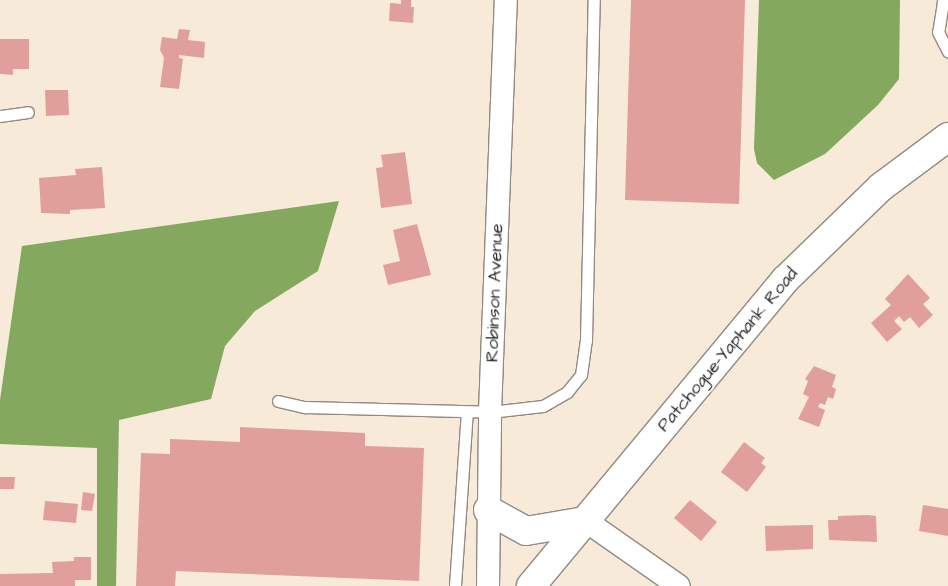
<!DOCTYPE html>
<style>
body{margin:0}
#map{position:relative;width:948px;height:586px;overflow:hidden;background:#f8ead8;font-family:"Architects Daughter",sans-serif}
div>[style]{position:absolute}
.forest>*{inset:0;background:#84a85d}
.building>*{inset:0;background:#e09f9a}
.roads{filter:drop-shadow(1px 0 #928a82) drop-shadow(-1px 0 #928a82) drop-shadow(0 1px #928a82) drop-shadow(0 -1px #928a82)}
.lane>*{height:11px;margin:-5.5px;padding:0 5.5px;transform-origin:5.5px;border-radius:5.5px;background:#fff}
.street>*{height:22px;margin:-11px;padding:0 11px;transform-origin:11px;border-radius:11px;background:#fff}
.primary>*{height:28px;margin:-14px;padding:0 14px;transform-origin:14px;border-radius:14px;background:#fff}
span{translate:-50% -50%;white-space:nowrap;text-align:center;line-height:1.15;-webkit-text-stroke:4px #fff;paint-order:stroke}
.street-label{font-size:18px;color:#2b2b2b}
</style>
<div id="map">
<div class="forest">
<div style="clip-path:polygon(759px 0,900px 0,899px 79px,878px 105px,825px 154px,774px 180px,757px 163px,754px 149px)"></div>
<div style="clip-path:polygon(339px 201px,318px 271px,255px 311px,225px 346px,211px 399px,119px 420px,116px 586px,97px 586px,97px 448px,0 444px,0 400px,22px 246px)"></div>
</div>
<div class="building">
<div style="clip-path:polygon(401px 0,411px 0,411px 7px,414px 7px,413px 23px,389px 21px,390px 3px,401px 4px)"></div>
<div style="clip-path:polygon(631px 0,745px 0,739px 204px,625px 200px)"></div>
<div style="clip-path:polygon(179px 29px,190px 30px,188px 40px,205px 42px,204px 58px,179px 55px,179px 58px,183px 59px,179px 89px,160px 87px,164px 58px,160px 50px,162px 37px,177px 39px)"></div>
<div style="clip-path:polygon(0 39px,29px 39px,29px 69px,13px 69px,13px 75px,0 74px)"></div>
<div style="clip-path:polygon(45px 90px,68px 90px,69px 115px,46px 116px)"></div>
<div style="clip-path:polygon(405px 152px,412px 204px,381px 208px,376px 168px,383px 167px,381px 155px)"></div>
<div style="clip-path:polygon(102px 167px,105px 208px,70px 210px,70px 214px,41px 213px,39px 178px,76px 175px,75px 169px)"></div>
<div style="clip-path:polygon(417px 224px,431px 275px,388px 285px,383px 265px,400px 261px,393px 230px)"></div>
<div style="clip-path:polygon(908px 274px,930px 298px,923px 304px,933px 315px,919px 328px,910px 317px,904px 322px,899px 316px,894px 321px,902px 329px,887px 342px,871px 323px,891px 305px,885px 299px)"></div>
<div style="clip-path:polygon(814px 366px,836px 375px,832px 387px,836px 389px,833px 399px,828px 397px,825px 405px,820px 403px,818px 407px,825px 410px,819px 427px,798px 419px,809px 397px,803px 394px,808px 381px,805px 379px)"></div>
<div style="clip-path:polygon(240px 427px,365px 433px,365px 446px,424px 448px,419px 581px,176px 571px,175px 586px,136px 586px,141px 453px,170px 454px,170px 439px,240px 442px)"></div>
<div style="clip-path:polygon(744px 442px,765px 458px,761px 463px,766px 467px,747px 492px,721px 472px)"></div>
<div style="clip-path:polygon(0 477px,15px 477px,14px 489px,0 489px)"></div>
<div style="clip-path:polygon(83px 492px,95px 494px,92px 511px,81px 510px)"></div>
<div style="clip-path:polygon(690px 500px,717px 522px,701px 541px,674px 518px)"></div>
<div style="clip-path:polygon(45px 501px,78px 504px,76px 523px,43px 520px)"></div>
<div style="clip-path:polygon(923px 505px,948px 509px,948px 536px,919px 531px)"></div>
<div style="clip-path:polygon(868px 515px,876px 516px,877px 542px,829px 540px,828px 520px,838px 520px,838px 516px)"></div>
<div style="clip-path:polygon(813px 525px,813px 549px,766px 551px,765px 526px)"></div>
<div style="clip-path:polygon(74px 557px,91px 557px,91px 580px,75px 580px,75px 586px,0 586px,0 574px,53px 573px,52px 562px,74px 561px)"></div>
</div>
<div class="roads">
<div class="lane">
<div style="left:946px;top:0;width:4px;rotate:146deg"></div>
<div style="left:943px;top:2px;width:30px;rotate:99deg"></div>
<div style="left:938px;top:32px;width:22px;rotate:63deg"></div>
<div style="left:0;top:116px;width:28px;rotate:-8deg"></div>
<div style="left:278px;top:401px;width:28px;rotate:13deg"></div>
<div style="left:305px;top:407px;width:185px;rotate:1.5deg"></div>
<div style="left:490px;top:412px;width:53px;rotate:-6.5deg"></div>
<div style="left:543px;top:406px;width:28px;rotate:-30deg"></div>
<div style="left:567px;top:392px;width:22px;rotate:-51deg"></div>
<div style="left:581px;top:375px;width:35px;rotate:-82deg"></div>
<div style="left:586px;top:340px;width:340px;rotate:-88.7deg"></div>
<div style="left:455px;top:586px;width:174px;rotate:-86.1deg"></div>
</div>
<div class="street">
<div style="left:586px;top:521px;width:113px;rotate:35deg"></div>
<div style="left:488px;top:586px;width:174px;rotate:-89.3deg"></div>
<div style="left:490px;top:412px;width:412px;rotate:-87.8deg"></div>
</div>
<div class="primary">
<div style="left:488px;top:510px;width:43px;rotate:28.9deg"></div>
<div style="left:526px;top:531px;width:61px;rotate:-9.5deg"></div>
<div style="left:531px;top:586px;width:398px;rotate:-50.3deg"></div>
<div style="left:785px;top:280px;width:134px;rotate:-44.1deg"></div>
<div style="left:881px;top:187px;width:84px;rotate:-36.7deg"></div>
</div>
</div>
<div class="street-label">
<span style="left:495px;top:293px;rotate:-88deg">Robinson Avenue</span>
<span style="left:728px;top:350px;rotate:-50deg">Patchogue-Yaphank Road</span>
</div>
</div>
